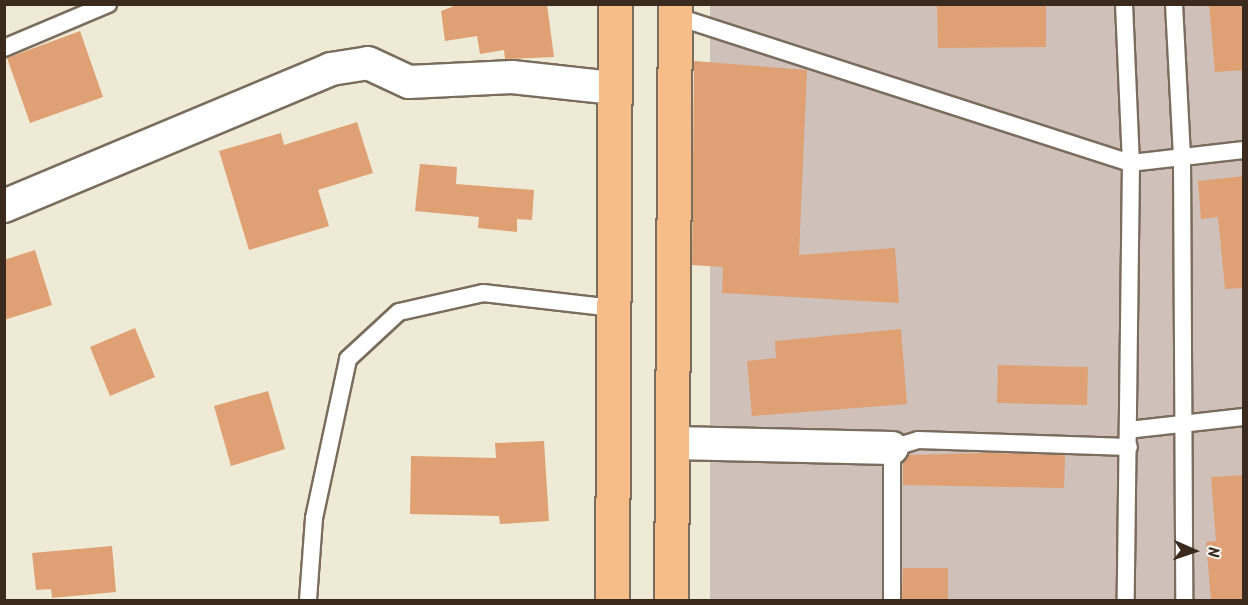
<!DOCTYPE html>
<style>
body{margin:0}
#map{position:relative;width:1248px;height:605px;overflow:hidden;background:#eeead5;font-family:Kalam,sans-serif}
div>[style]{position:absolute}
.industrial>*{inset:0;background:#cfc0ba}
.building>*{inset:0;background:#dfa173}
.roads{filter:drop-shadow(2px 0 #7a6d5e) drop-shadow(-2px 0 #7a6d5e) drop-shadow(0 2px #7a6d5e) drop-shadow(0 -2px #7a6d5e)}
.lane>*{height:16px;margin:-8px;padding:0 8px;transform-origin:8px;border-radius:8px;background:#fff}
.street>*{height:32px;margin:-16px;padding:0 16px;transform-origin:16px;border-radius:16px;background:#fff}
.primary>*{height:33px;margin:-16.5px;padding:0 16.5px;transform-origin:16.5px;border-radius:16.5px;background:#f7bd88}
span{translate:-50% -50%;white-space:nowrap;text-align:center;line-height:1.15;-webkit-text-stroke:4.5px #f6f6f2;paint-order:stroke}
.frame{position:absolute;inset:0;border:6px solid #3b2a1e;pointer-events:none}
.north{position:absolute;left:1164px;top:521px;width:60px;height:60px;-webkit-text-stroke:4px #f6f6f2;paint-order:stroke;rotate:93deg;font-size:16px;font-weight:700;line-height:24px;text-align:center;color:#3b2a1e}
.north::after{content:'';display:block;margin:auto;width:21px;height:27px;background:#3b2a1e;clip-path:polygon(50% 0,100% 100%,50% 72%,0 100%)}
</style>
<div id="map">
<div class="industrial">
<div style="clip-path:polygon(710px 5px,1243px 5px,1243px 600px,710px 600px)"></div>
</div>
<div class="building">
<div style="clip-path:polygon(459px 4px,547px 4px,554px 57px,505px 59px,504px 50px,480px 54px,477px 36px,445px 41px,441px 11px)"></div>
<div style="clip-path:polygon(937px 4px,1046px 4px,1046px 47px,938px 48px)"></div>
<div style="clip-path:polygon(1209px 4px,1244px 4px,1244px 70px,1215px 72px)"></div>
<div style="clip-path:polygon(80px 31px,103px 97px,30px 123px,7px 58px)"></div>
<div style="clip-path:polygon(694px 61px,807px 70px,799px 255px,895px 248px,899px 303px,722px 293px,723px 267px,692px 265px)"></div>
<div style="clip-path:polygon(357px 122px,373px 173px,318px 190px,329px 226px,249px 250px,219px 151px,281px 133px,284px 145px)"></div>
<div style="clip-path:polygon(420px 164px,457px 167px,456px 184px,534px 190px,532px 220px,517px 219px,517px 232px,478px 228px,479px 217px,415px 211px)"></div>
<div style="clip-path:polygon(1244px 176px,1244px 288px,1225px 289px,1218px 217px,1201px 219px,1198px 181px)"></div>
<div style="clip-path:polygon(35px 250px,52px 305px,4px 320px,4px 260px)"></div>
<div style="clip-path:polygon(135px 328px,155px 377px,110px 396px,90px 347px)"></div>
<div style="clip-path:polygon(901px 329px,907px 404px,752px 416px,747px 361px,776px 358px,775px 341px)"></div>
<div style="clip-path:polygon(998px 365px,1088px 367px,1087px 405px,997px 403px)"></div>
<div style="clip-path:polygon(268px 391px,285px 449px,231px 466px,214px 406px)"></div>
<div style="clip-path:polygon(544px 441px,549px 521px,500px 524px,499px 516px,410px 514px,411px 456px,496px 458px,495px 443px)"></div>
<div style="clip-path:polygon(988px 453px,1065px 455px,1064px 488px,903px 485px,903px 462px,908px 455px)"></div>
<div style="clip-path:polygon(1244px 475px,1244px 600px,1211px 600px,1206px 542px,1216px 541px,1211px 477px)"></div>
<div style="clip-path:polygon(112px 546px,116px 592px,52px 598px,51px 589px,36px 590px,32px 553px)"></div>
<div style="clip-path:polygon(903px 568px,948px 568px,948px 600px,902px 600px)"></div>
</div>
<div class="roads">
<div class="lane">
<div style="left:1124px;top:4px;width:159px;rotate:87.5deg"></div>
<div style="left:1131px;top:163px;width:437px;rotate:90.7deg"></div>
<div style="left:1174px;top:4px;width:153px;rotate:87deg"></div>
<div style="left:1182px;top:157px;width:443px;rotate:89.7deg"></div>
<div style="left:675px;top:16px;width:479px;rotate:17.9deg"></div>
<div style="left:1131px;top:163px;width:114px;rotate:-6.6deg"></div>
<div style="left:4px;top:48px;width:113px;rotate:-22.9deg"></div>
<div style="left:1128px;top:430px;width:117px;rotate:-6.4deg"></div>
<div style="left:308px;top:600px;width:82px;rotate:-85.8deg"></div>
<div style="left:314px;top:518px;width:163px;rotate:-77.9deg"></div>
<div style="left:348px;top:359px;width:69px;rotate:-42.7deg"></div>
<div style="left:399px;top:312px;width:86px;rotate:-12.7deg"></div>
<div style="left:483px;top:293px;width:131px;rotate:6.6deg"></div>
<div style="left:892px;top:600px;width:152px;rotate:-90deg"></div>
<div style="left:892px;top:448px;width:27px;rotate:-17deg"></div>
<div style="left:918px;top:440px;width:211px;rotate:1.9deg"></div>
</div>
<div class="street">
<div style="left:4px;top:206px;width:355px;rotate:-22.7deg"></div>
<div style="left:331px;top:69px;width:37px;rotate:-9deg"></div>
<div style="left:368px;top:63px;width:45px;rotate:24.9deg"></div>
<div style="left:409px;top:82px;width:103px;rotate:-2.8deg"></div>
<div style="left:512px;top:77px;width:103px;rotate:6.2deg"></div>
<div style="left:674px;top:443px;width:218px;rotate:1.3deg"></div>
</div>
<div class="primary">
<div style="left:612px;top:600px;width:596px;rotate:-89.71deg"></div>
<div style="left:671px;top:600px;width:596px;rotate:-89.62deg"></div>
</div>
</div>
<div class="frame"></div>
<div class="north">N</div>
</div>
